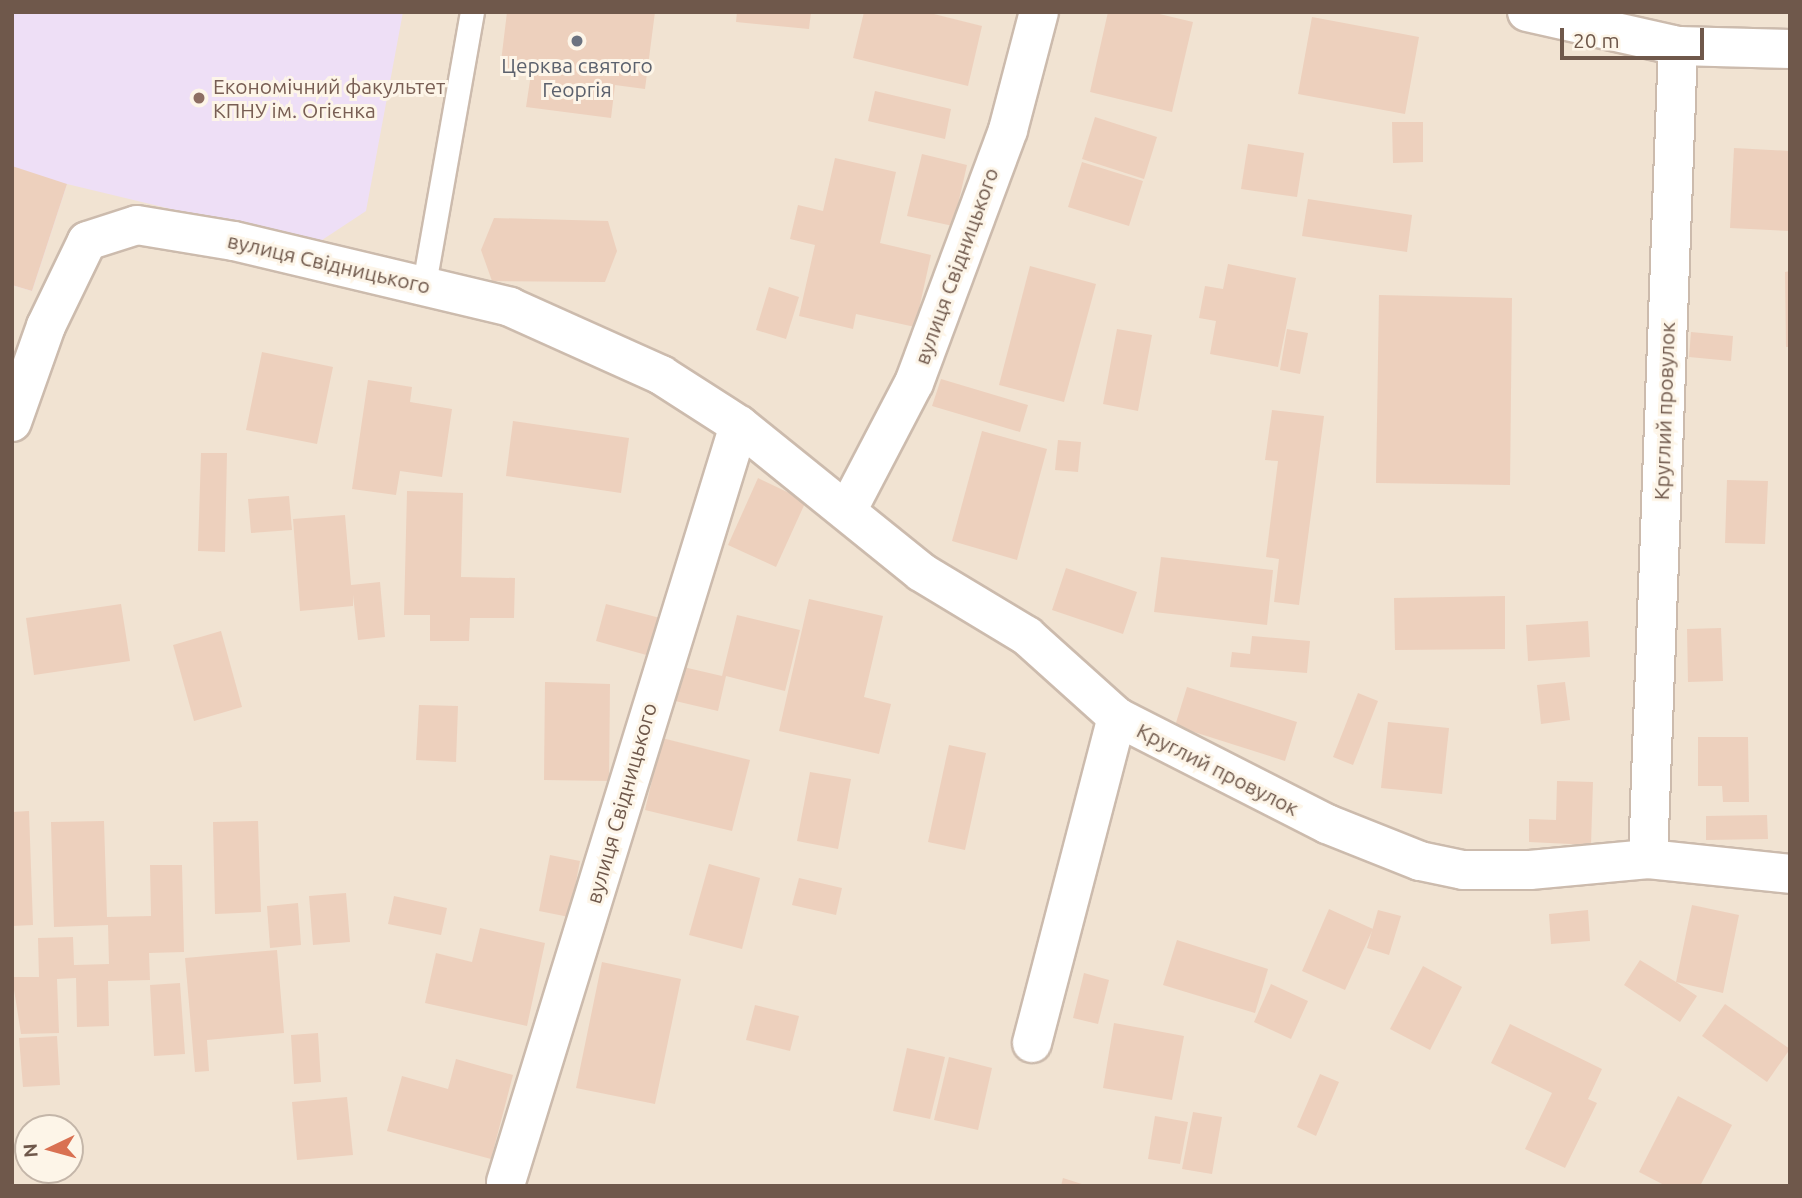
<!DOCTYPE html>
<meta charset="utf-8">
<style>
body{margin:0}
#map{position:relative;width:1802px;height:1198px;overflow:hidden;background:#faf1e2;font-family:Ubuntu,sans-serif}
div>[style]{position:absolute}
.residential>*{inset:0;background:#f1e3d2}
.education>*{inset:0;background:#eedff6}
.building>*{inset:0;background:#edd0bd}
.roads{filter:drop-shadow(2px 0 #ccbbad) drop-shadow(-2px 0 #ccbbad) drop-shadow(0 2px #ccbbad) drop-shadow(0 -2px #ccbbad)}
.service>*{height:23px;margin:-11.5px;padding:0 11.5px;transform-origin:11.5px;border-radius:11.5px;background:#fff}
.minor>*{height:38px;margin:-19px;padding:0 19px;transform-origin:19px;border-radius:19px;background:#fff}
.dots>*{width:19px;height:19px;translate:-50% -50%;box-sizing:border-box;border:4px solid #fdf5e8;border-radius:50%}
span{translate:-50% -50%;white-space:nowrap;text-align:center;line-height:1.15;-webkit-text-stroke:6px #fdf5e8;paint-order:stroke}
.worship-label{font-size:21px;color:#5b616d}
.education-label{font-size:21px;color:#785e54}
.left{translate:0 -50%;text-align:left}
.street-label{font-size:21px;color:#6f584b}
.frame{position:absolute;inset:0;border:14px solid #6f584b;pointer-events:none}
.north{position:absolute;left:14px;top:1114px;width:70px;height:70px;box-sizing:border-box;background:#fdf5e8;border:2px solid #c4b6a9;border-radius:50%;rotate:265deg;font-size:19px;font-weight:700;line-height:28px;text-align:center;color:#6f584b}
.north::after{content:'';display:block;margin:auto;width:24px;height:32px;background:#d97152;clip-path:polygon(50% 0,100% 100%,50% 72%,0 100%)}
.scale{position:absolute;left:1560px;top:28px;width:144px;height:32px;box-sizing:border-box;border:4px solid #6f584b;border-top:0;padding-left:9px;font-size:21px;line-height:24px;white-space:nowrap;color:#6f584b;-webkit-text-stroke:5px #fdf5e8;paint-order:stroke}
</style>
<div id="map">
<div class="residential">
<div style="clip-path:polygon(evenodd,12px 12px,1790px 12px,1790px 1186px,12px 1186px,12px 12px,28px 1128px,70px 1128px,70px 1170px,28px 1170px,28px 1128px)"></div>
</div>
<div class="education">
<div style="clip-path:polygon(12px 12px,403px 12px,366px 211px,316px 244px,67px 184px,32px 291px,12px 285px)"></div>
</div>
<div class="building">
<div style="clip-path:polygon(507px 12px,655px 12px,645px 89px,615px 85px,611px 118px,526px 107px,531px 74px,500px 70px)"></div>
<div style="clip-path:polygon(737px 12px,811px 12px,809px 29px,736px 22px)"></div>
<div style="clip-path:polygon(864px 12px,926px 12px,982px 26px,968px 86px,853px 58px)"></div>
<div style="clip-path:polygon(1108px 12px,1151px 12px,1193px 22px,1172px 112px,1090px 92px)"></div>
<div style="clip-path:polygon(1312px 17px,1419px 37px,1405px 114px,1298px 94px)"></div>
<div style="clip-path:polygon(875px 91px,951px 109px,945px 139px,868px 121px)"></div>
<div style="clip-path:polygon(1095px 117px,1157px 137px,1144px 179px,1082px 159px)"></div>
<div style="clip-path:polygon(1392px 122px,1423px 122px,1423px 162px,1393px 163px)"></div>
<div style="clip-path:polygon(1248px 144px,1304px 153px,1297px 197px,1241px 189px)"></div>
<div style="clip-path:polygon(1734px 148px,1790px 151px,1790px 231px,1730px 228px)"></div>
<div style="clip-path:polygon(922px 154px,967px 165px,953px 226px,907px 216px)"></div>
<div style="clip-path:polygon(835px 158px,896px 172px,880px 243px,931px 255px,915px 327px,856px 314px,853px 329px,799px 316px,815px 245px,790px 239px,798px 205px,823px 211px)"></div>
<div style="clip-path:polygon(1082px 162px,1143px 181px,1129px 226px,1068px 207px)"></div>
<div style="clip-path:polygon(12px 166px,67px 184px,32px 291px,12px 285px)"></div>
<div style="clip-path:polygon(1308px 199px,1412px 215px,1407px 252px,1302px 236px)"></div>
<div style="clip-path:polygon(494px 218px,608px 221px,617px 251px,605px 282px,492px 281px,481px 250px)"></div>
<div style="clip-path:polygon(1228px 264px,1296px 278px,1278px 367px,1210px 354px,1216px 321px,1199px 318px,1205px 286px,1223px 289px)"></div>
<div style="clip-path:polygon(1030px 266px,1096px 284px,1064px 402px,999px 385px)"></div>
<div style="clip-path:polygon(1790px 271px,1790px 347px,1786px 347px,1785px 272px)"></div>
<div style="clip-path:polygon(769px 287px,799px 297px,786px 339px,756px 330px)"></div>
<div style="clip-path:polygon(1379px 295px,1512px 298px,1510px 485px,1376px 483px)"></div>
<div style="clip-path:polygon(1117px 329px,1152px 335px,1138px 411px,1103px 404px)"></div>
<div style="clip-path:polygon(1287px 329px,1308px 333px,1300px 374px,1280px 370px)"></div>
<div style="clip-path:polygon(1691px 332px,1733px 336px,1731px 361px,1689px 357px)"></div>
<div style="clip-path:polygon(262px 352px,333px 367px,317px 444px,246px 430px)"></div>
<div style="clip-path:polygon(941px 379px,1028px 405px,1020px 432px,932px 406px)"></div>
<div style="clip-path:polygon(368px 380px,412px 387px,410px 402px,452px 409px,442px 477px,400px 471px,396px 495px,352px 489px)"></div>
<div style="clip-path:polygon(1272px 410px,1324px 416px,1299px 605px,1274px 602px,1279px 559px,1266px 557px,1278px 461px,1265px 460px)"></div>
<div style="clip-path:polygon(513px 421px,629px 438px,621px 493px,506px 476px)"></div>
<div style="clip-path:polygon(982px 431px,1047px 449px,1017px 560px,952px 541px)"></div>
<div style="clip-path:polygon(1058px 440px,1081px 442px,1078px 472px,1055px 470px)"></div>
<div style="clip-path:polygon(201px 453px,227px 453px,225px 552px,198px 551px)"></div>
<div style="clip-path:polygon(758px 478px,806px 501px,776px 567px,728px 545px)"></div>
<div style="clip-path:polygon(1727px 480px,1768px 481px,1765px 544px,1725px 543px)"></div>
<div style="clip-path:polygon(407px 491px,463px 493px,461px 577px,515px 578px,514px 618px,470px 618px,469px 641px,430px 641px,430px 615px,404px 615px)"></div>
<div style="clip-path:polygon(289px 496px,292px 530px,251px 533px,248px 499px)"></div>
<div style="clip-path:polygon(345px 515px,351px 585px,380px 582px,385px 637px,358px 640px,353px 595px,353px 606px,300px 611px,293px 519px)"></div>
<div style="clip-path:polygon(1161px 557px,1273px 570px,1267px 625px,1154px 612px)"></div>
<div style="clip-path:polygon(1066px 568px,1137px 592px,1123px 634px,1052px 610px)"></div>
<div style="clip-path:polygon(1505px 596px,1505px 649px,1395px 650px,1394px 598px)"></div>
<div style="clip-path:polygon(809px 599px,883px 616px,864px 697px,891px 704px,879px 754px,779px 731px)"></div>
<div style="clip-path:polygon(121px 604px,130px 661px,34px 675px,26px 618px)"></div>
<div style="clip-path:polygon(606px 604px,660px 618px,650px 656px,596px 641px)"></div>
<div style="clip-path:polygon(737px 615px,800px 630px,785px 691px,726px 676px,718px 711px,671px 700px,679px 666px,722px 676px)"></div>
<div style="clip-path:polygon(1588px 621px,1590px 657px,1528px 661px,1526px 625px)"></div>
<div style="clip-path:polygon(1721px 628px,1723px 681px,1688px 682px,1687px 629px)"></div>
<div style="clip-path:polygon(221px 631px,242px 707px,194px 721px,173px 645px)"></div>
<div style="clip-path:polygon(1252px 636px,1310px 641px,1307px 673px,1230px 667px,1232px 652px,1250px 654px)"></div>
<div style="clip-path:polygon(545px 682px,610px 684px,609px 781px,544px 780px)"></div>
<div style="clip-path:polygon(1565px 682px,1570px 720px,1541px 724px,1537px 685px)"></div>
<div style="clip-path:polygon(1187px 687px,1297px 722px,1285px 761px,1175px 726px)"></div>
<div style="clip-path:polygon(1358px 693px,1378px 701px,1353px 765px,1333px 757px)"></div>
<div style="clip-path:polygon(419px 705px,458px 706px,456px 762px,416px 760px)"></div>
<div style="clip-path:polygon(1388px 722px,1449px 728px,1442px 794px,1381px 788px)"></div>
<div style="clip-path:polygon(1698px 737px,1748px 737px,1749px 802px,1723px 802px,1722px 786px,1698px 786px)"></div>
<div style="clip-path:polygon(662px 738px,750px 760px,732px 831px,645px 810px)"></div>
<div style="clip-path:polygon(949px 745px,986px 753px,965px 850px,928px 842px)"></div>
<div style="clip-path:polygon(810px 772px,851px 779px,838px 849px,797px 841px)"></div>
<div style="clip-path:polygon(1557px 781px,1593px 782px,1591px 845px,1529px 842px,1529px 819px,1556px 820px)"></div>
<div style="clip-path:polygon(29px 811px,33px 925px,12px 926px,12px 812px)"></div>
<div style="clip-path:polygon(1767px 815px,1768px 839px,1706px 840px,1706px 816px)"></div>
<div style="clip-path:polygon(104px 821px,107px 917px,151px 916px,150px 865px,182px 865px,184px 952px,149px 953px,150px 980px,108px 981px,109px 1026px,77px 1027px,76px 978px,57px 979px,59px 1033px,21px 1034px,12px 977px,39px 977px,38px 938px,73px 937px,74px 965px,109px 964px,108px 925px,54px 927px,51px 822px)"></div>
<div style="clip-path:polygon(258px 821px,261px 912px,215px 914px,213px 822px)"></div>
<div style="clip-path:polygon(550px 855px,580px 861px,569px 917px,539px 911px)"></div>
<div style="clip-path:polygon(709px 864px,760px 878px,742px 949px,689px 935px)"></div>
<div style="clip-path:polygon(799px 878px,842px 888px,836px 915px,792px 905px)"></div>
<div style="clip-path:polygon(346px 893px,350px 942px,313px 945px,309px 896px)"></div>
<div style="clip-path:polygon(394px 896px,447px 908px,441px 935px,388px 924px)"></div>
<div style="clip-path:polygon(298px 903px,301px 945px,270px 948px,267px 906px)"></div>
<div style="clip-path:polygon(1692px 905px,1739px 915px,1723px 993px,1676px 982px,1697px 996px,1680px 1022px,1624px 985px,1640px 960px,1676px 982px)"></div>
<div style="clip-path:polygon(1329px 909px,1373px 929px,1345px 990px,1302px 971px)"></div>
<div style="clip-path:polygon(1378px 910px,1401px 916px,1389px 955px,1367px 948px)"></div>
<div style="clip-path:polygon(1588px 910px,1590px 941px,1551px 944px,1549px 914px)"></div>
<div style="clip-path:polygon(480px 928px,545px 943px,527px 1026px,425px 1003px,436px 953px,472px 962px)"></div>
<div style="clip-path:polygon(1177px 940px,1268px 969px,1255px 1013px,1163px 985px)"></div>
<div style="clip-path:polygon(277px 950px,284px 1033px,207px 1040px,209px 1071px,195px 1072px,185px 958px)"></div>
<div style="clip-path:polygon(602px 962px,681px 979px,655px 1104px,576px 1088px)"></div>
<div style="clip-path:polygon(1423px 966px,1462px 987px,1430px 1050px,1390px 1029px)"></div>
<div style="clip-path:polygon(1084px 973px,1109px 980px,1098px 1024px,1073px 1018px)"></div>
<div style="clip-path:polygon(180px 983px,185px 1054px,154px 1056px,150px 985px)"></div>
<div style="clip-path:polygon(1271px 984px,1308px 1001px,1291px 1039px,1254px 1022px)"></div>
<div style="clip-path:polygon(1725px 1004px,1790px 1049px,1767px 1082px,1702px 1036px)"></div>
<div style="clip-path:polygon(755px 1005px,799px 1016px,790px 1051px,746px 1040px)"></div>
<div style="clip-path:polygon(1114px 1023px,1184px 1036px,1172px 1100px,1103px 1088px)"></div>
<div style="clip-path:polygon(1510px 1024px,1602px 1069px,1588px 1099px,1597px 1103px,1565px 1168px,1525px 1149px,1552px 1093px,1491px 1063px)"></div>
<div style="clip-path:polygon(318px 1033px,321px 1082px,294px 1084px,291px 1035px)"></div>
<div style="clip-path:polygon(57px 1036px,60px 1085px,23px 1087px,19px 1038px)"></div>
<div style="clip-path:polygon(907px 1048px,945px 1057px,930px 1119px,893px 1111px)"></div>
<div style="clip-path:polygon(949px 1057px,992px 1068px,978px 1130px,934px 1120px)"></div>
<div style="clip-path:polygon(456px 1059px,513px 1075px,491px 1159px,387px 1131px,402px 1076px,448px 1089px)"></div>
<div style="clip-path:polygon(1320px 1074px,1339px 1082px,1316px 1136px,1297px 1127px)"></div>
<div style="clip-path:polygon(1678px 1096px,1732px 1125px,1700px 1186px,1666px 1186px,1639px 1172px)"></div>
<div style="clip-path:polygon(347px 1097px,353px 1155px,297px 1160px,292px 1102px)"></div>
<div style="clip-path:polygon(1193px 1112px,1222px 1117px,1212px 1174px,1182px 1169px)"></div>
<div style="clip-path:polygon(1155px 1116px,1188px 1122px,1180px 1164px,1148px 1159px)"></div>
<div style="clip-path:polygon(1063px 1178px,1085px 1185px,1085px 1186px,1061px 1186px)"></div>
</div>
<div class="roads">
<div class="service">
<div style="left:424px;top:284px;width:276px;rotate:-80deg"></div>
</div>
<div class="minor">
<div style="left:1527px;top:12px;width:155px;rotate:12.7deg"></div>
<div style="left:1678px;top:46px;width:112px;rotate:1.5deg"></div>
<div style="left:12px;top:422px;width:102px;rotate:-70.5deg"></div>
<div style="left:46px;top:326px;width:94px;rotate:-64.2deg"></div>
<div style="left:87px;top:241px;width:52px;rotate:-17.7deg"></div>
<div style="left:137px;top:225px;width:98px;rotate:9.4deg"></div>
<div style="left:234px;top:241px;width:284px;rotate:13.4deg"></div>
<div style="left:510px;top:307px;width:166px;rotate:24.2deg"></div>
<div style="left:661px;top:375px;width:93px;rotate:32.7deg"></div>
<div style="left:848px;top:509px;width:142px;rotate:-62.4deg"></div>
<div style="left:914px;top:383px;width:270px;rotate:-69.6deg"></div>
<div style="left:1008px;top:130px;width:122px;rotate:-75.3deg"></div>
<div style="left:1648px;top:859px;width:143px;rotate:6deg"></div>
<div style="left:1032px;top:1043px;width:337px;rotate:-75.4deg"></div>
<div style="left:1117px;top:717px;width:236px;rotate:27deg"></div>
<div style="left:1327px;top:824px;width:100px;rotate:21.7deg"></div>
<div style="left:1420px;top:861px;width:44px;rotate:11.8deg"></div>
<div style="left:1463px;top:870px;width:67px"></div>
<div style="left:1530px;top:870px;width:119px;rotate:-5.3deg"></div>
<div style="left:1648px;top:859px;width:814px;rotate:-87.89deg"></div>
<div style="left:506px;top:1182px;width:792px;rotate:-72.89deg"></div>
<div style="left:739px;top:425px;width:234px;rotate:38.9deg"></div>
<div style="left:921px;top:572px;width:124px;rotate:31.1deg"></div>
<div style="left:1027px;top:636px;width:121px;rotate:42deg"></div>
</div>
</div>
<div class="dots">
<div style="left:577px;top:41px;background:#6b7280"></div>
<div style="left:199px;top:98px;background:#8d6e63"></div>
</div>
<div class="worship-label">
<span style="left:577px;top:77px">Церква святого<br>Георгія</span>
</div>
<div class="education-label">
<span class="left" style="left:213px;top:98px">Економічний факультет<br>КПНУ ім. Огієнка</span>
</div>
<div class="street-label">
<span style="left:329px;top:263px;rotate:13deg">вулиця Свідницького</span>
<span style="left:956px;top:266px;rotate:-70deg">вулиця Свідницького</span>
<span style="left:1664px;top:411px;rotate:-88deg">Круглий провулок</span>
<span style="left:1218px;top:769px;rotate:27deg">Круглий провулок</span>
<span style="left:621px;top:803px;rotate:-74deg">вулиця Свідницького</span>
</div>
<div class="frame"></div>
<div class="north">N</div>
<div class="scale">20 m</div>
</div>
